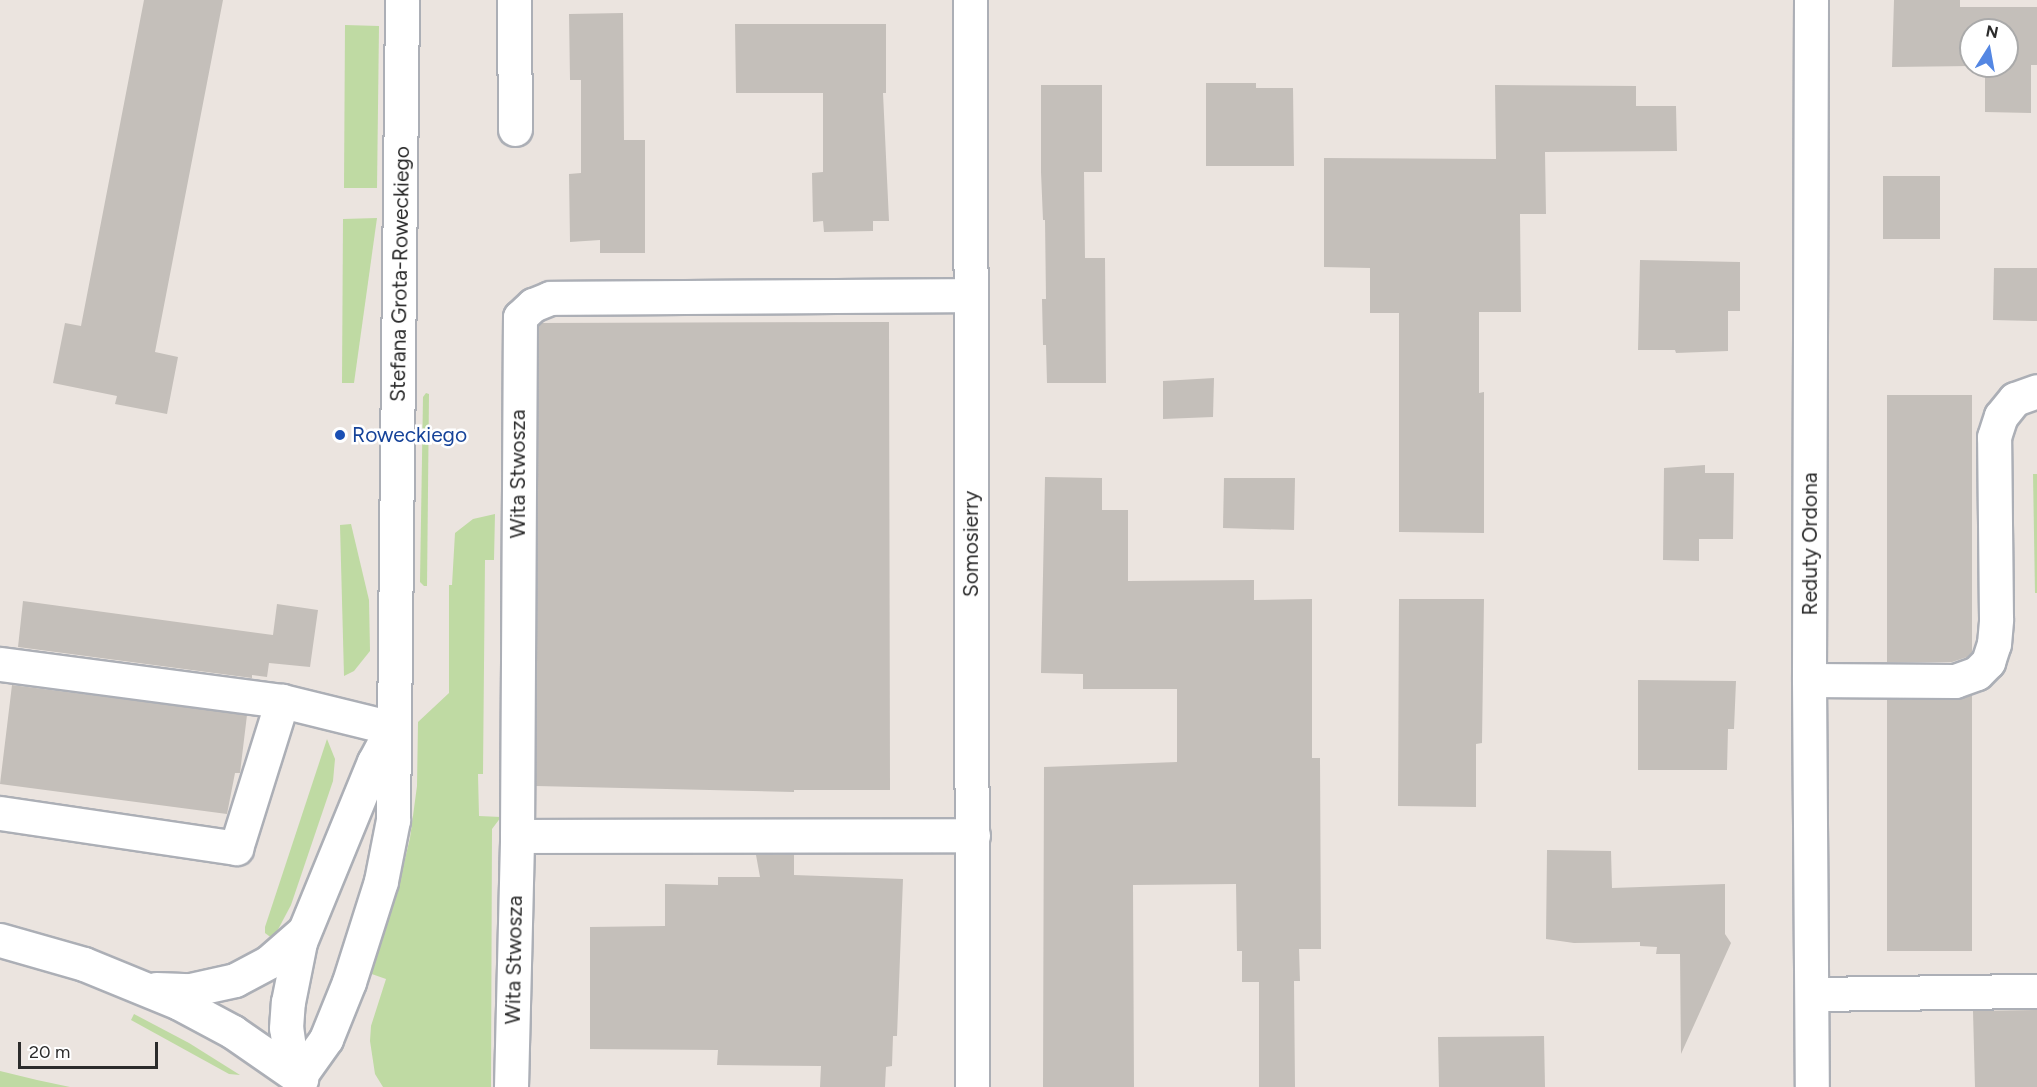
<!DOCTYPE html>
<style>
body{margin:0}
#map{position:relative;width:2037px;height:1087px;overflow:hidden;background:#ebe4df;font-family:Figtree,sans-serif}
div>[style]{position:absolute}
.green>*{inset:0;background:#bfdaa3}
.building>*{inset:0;background:#c4bfba}
.roads{filter:drop-shadow(2px 0 #acafb6) drop-shadow(-2px 0 #acafb6) drop-shadow(0 2px #acafb6) drop-shadow(0 -2px #acafb6)}
.minor>*{height:33px;margin:-16.5px;padding:0 16.5px;transform-origin:16.5px;border-radius:16.5px;background:#fff}
.dots>*{width:16px;height:16px;translate:-50% -50%;box-sizing:border-box;border:3px solid #fff;border-radius:50%}
span{translate:-50% -50%;white-space:nowrap;text-align:center;line-height:1.15;-webkit-text-stroke:5px #fff;paint-order:stroke}
.street-label{font-size:21px;color:#2b2b2b}
.transit-label{font-size:21px;color:#164399}
.left{translate:0 -50%;text-align:left}
.north{position:absolute;left:1959px;top:18px;width:60px;height:60px;box-sizing:border-box;background:#fff;border:2px solid #aaa;border-radius:50%;rotate:11deg;font-size:16px;font-weight:700;line-height:24px;text-align:center;color:#2b2b2b}
.north::after{content:'';display:block;margin:auto;width:21px;height:27px;background:#5487e3;clip-path:polygon(50% 0,100% 100%,50% 72%,0 100%)}
.scale{position:absolute;left:18px;top:1042px;width:140px;height:27px;box-sizing:border-box;border:3px solid #2b2b2b;border-top:0;padding-left:8px;font-size:18px;line-height:21px;white-space:nowrap;color:#2b2b2b;-webkit-text-stroke:4px #fff;paint-order:stroke}
</style>
<div id="map">
<div class="green">
<div style="clip-path:polygon(345px 25px,379px 26px,377px 188px,344px 188px)"></div>
<div style="clip-path:polygon(377px 218px,354px 383px,342px 383px,343px 219px)"></div>
<div style="clip-path:polygon(426px 393px,429px 394px,427px 586px,424px 586px,420px 582px,423px 397px)"></div>
<div style="clip-path:polygon(2033px 474px,2037px 474px,2037px 593px,2035px 593px)"></div>
<div style="clip-path:polygon(495px 514px,494px 560px,485px 560px,483px 774px,478px 774px,479px 816px,501px 817px,492px 829px,491px 1087px,383px 1087px,375px 1074px,370px 1041px,371px 1026px,386px 979px,366px 972px,403px 867px,410px 838px,417px 786px,418px 722px,449px 693px,449px 585px,452px 585px,455px 533px,473px 519px)"></div>
<div style="clip-path:polygon(351px 524px,369px 600px,370px 651px,354px 671px,344px 676px,340px 525px)"></div>
<div style="clip-path:polygon(327px 739px,335px 759px,333px 781px,291px 905px,273px 939px,265px 933px,265px 927px)"></div>
<div style="clip-path:polygon(134px 1014px,189px 1043px,240px 1075px,229px 1074px,131px 1020px)"></div>
<div style="clip-path:polygon(0 1071px,37px 1080px,70px 1087px,0 1087px)"></div>
</div>
<div class="building">
<div style="clip-path:polygon(144px 0,223px 0,155px 352px,178px 357px,167px 414px,115px 404px,117px 396px,53px 383px,65px 323px,81px 326px)"></div>
<div style="clip-path:polygon(1894px 0,1960px 0,1960px 7px,2037px 7px,2037px 65px,2031px 65px,2031px 113px,1985px 112px,1985px 66px,2007px 66px,2007px 30px,1971px 30px,1971px 66px,1892px 67px)"></div>
<div style="clip-path:polygon(623px 13px,624px 140px,645px 140px,645px 253px,600px 253px,600px 240px,570px 242px,569px 174px,581px 173px,581px 80px,570px 80px,569px 14px)"></div>
<div style="clip-path:polygon(735px 24px,886px 24px,886px 93px,883px 93px,889px 221px,873px 221px,873px 231px,824px 232px,823px 221px,813px 222px,812px 173px,823px 172px,823px 93px,736px 93px)"></div>
<div style="clip-path:polygon(1206px 83px,1256px 83px,1256px 88px,1293px 88px,1294px 166px,1206px 166px)"></div>
<div style="clip-path:polygon(1041px 85px,1102px 85px,1102px 172px,1084px 172px,1085px 258px,1105px 258px,1106px 383px,1047px 383px,1046px 345px,1043px 345px,1042px 299px,1046px 299px,1045px 220px,1043px 220px,1041px 172px)"></div>
<div style="clip-path:polygon(1495px 85px,1636px 86px,1636px 106px,1676px 106px,1677px 151px,1545px 152px,1546px 214px,1520px 214px,1521px 312px,1479px 312px,1479px 393px,1484px 392px,1484px 533px,1399px 532px,1399px 313px,1370px 313px,1370px 268px,1324px 267px,1324px 158px,1496px 159px)"></div>
<div style="clip-path:polygon(1883px 176px,1940px 176px,1940px 239px,1883px 239px)"></div>
<div style="clip-path:polygon(1640px 260px,1740px 262px,1740px 311px,1728px 311px,1728px 351px,1676px 353px,1675px 350px,1638px 350px)"></div>
<div style="clip-path:polygon(1994px 268px,2037px 268px,2037px 321px,1993px 320px)"></div>
<div style="clip-path:polygon(889px 322px,890px 790px,794px 790px,794px 792px,536px 786px,539px 325px,541px 323px)"></div>
<div style="clip-path:polygon(1214px 378px,1213px 417px,1163px 419px,1163px 381px)"></div>
<div style="clip-path:polygon(1887px 395px,1972px 395px,1972px 652px,1967px 657px,1952px 662px,1887px 662px)"></div>
<div style="clip-path:polygon(1705px 465px,1705px 473px,1734px 473px,1733px 539px,1699px 539px,1699px 561px,1663px 560px,1664px 468px)"></div>
<div style="clip-path:polygon(1045px 477px,1102px 478px,1102px 510px,1128px 510px,1128px 581px,1254px 580px,1254px 600px,1312px 599px,1312px 758px,1320px 758px,1321px 949px,1299px 949px,1300px 981px,1294px 981px,1295px 1087px,1259px 1087px,1259px 982px,1242px 982px,1242px 951px,1237px 951px,1236px 884px,1133px 885px,1134px 1087px,1043px 1087px,1044px 767px,1177px 762px,1177px 689px,1083px 689px,1083px 674px,1041px 673px)"></div>
<div style="clip-path:polygon(1224px 478px,1295px 478px,1294px 530px,1223px 528px)"></div>
<div style="clip-path:polygon(1399px 599px,1484px 599px,1482px 743px,1476px 744px,1476px 807px,1398px 806px)"></div>
<div style="clip-path:polygon(23px 601px,273px 635px,277px 604px,318px 610px,310px 667px,269px 663px,267px 677px,252px 675px,252px 678px,18px 647px)"></div>
<div style="clip-path:polygon(1638px 680px,1736px 681px,1734px 729px,1728px 729px,1727px 770px,1638px 770px)"></div>
<div style="clip-path:polygon(12px 685px,247px 715px,240px 773px,235px 773px,227px 814px,0 784px)"></div>
<div style="clip-path:polygon(1972px 695px,1972px 951px,1887px 951px,1887px 699px,1955px 700px)"></div>
<div style="clip-path:polygon(1547px 850px,1611px 851px,1612px 888px,1725px 884px,1725px 934px,1731px 943px,1681px 1054px,1680px 954px,1656px 954px,1657px 947px,1640px 946px,1640px 942px,1574px 943px,1546px 939px)"></div>
<div style="clip-path:polygon(794px 854px,794px 875px,903px 879px,897px 1036px,893px 1036px,892px 1066px,886px 1067px,885px 1087px,820px 1087px,821px 1066px,717px 1065px,718px 1050px,590px 1049px,590px 927px,665px 926px,665px 884px,718px 885px,718px 877px,760px 877px,756px 855px)"></div>
<div style="clip-path:polygon(2037px 1010px,2037px 1087px,1975px 1087px,1973px 1011px)"></div>
<div style="clip-path:polygon(1544px 1036px,1545px 1087px,1439px 1087px,1438px 1037px)"></div>
</div>
<div class="roads">
<div class="minor">
<div style="left:514px;top:0;width:129px;rotate:89.6deg"></div>
<div style="left:970px;top:0;width:1087px;rotate:89.89deg"></div>
<div style="left:1811px;top:0;width:680px;rotate:90.17deg"></div>
<div style="left:1809px;top:680px;width:407px;rotate:89.6deg"></div>
<div style="left:0;top:664px;width:284px;rotate:7.5deg"></div>
<div style="left:282px;top:701px;width:113px;rotate:13.8deg"></div>
<div style="left:1809px;top:680px;width:146px;rotate:0.4deg"></div>
<div style="left:1955px;top:681px;width:23px;rotate:-20deg"></div>
<div style="left:1977px;top:673px;width:16px;rotate:-45deg"></div>
<div style="left:1988px;top:662px;width:19px;rotate:-72deg"></div>
<div style="left:1994px;top:644px;width:25px;rotate:-85deg"></div>
<div style="left:1996px;top:619px;width:182px;rotate:-90.6deg"></div>
<div style="left:1994px;top:437px;width:22px;rotate:-72deg"></div>
<div style="left:2001px;top:416px;width:22px;rotate:-51deg"></div>
<div style="left:2015px;top:399px;width:23px;rotate:-20deg"></div>
<div style="left:0;top:813px;width:239px;rotate:8.4deg"></div>
<div style="left:236px;top:848px;width:154px;rotate:-72.6deg"></div>
<div style="left:517px;top:836px;width:456px;rotate:-0.1deg"></div>
<div style="left:0;top:940px;width:87px;rotate:15.9deg"></div>
<div style="left:84px;top:964px;width:103px;rotate:22.3deg"></div>
<div style="left:179px;top:1003px;width:61px;rotate:28.2deg"></div>
<div style="left:233px;top:1032px;width:83px;rotate:34.7deg"></div>
<div style="left:156px;top:989px;width:34px;rotate:2deg"></div>
<div style="left:190px;top:990px;width:46px;rotate:-12.5deg"></div>
<div style="left:235px;top:980px;width:40px;rotate:-28deg"></div>
<div style="left:270px;top:961px;width:43px;rotate:-41.2deg"></div>
<div style="left:1813px;top:994px;width:224px;rotate:-0.8deg"></div>
<div style="left:299px;top:1077px;width:47px;rotate:-54.6deg"></div>
<div style="left:326px;top:1039px;width:61px;rotate:-68deg"></div>
<div style="left:349px;top:982px;width:106px;rotate:-72.4deg"></div>
<div style="left:381px;top:881px;width:62px;rotate:-78.9deg"></div>
<div style="left:393px;top:820px;width:820px;rotate:-89.37deg"></div>
<div style="left:299px;top:1077px;width:17px;rotate:-118deg"></div>
<div style="left:291px;top:1062px;width:34px;rotate:-98deg"></div>
<div style="left:286px;top:1028px;width:26px;rotate:-86deg"></div>
<div style="left:288px;top:1002px;width:61px;rotate:-78.7deg"></div>
<div style="left:300px;top:942px;width:195px;rotate:-67.7deg"></div>
<div style="left:374px;top:762px;width:36px;rotate:-62deg"></div>
<div style="left:511px;top:1087px;width:251px;rotate:-88.6deg"></div>
<div style="left:517px;top:836px;width:519px;rotate:-89.67deg"></div>
<div style="left:520px;top:317px;width:18px;rotate:-43deg"></div>
<div style="left:533px;top:305px;width:18px;rotate:-22deg"></div>
<div style="left:550px;top:298px;width:420px;rotate:-0.4deg"></div>
</div>
</div>
<div class="dots">
<div style="left:340px;top:435px;background:#1a4fb4"></div>
</div>
<div class="street-label">
<span style="left:400px;top:274px;rotate:-89deg">Stefana Grota-Roweckiego</span>
<span style="left:518px;top:474px;rotate:-90deg">Wita Stwosza</span>
<span style="left:971px;top:544px;rotate:-90deg">Somosierry</span>
<span style="left:1810px;top:544px;rotate:-90deg">Reduty Ordona</span>
<span style="left:514px;top:960px;rotate:-89deg">Wita Stwosza</span>
</div>
<div class="transit-label">
<span class="left" style="left:352px;top:435px">Roweckiego</span>
</div>
<div class="north">N</div>
<div class="scale">20 m</div>
</div>
